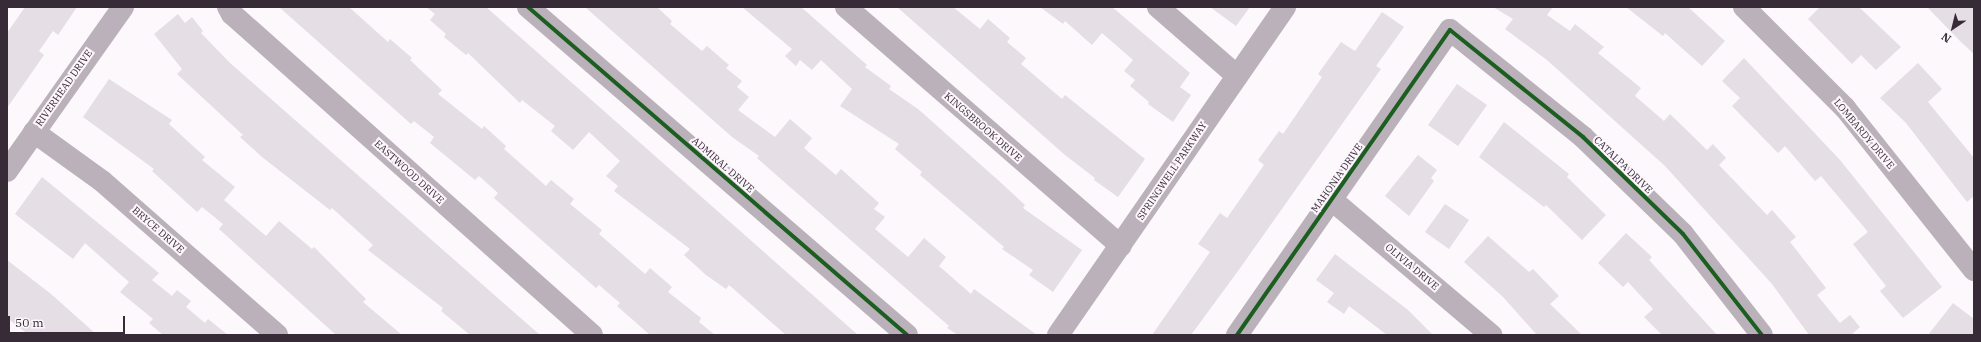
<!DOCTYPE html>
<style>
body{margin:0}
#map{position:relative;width:1981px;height:342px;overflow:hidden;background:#fcf8fc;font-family:"IBM Plex Serif",serif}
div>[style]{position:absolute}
.building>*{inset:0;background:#e5dee5}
.minor>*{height:22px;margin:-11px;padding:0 11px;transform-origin:11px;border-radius:11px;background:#bbb1bb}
.cycleway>*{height:4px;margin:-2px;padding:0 2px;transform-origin:2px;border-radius:2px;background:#1b5e20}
span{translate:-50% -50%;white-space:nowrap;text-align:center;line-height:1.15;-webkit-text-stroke:4px #fdf7fd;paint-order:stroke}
.street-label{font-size:10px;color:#362b36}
.frame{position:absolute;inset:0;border:8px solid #362b36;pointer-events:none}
.north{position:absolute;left:1933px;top:8px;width:40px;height:40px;-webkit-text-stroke:3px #fdf7fd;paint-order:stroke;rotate:215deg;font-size:11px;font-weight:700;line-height:16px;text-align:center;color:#362b36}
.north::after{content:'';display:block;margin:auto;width:14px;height:18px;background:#362b36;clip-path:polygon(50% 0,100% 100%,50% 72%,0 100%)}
.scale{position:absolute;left:8px;top:316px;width:117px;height:18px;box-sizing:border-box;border:2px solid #362b36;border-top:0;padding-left:5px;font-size:12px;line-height:14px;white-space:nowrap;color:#362b36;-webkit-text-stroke:3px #fdf7fd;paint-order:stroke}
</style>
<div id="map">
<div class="building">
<div style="clip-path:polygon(25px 7px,77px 7px,58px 35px,53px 31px,39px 51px,44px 55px,7px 108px,7px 33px)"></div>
<div style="clip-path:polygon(279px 7px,349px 7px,388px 42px,390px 39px,412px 58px,410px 60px,442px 90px,438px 94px,482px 129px,484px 126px,506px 146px,504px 149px,546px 186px,551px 180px,574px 199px,570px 204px,602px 230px,599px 234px,645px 274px,650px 268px,672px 287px,668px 292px,701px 318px,699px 322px,715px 335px,650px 335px,617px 306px,620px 303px,599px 285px,596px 288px,494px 198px,498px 193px,479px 176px,475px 180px,430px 143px,434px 137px,414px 121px,411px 124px)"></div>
<div style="clip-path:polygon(426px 7px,486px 7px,858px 335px,786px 335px,729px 285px,726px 289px,706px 275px,684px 255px,690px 249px,614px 191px,618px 186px,606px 176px,620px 161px,589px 132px,573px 150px,551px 131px,555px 126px,522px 100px,520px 103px,468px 53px,466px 55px,444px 37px,446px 34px,430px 20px,435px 14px)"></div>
<div style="clip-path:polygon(585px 7px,657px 7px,672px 21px,670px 24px,702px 51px,707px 46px,729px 65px,726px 68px,742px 81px,737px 87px,749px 97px,738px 110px,775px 137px,790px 119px,812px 138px,804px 148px,836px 175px,841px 169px,879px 203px,874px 209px,885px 217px,875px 229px,908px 257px,924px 238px,946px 257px,939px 266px,971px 294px,974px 289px,1037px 335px,958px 335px,947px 328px,949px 326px,757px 158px,759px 156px,732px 137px)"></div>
<div style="clip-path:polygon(742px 7px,801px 7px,867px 65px,865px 67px,891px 86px,889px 89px,918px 109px,999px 181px,1025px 205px,1023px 208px,1082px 250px,1053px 292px,1029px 275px,1033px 270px,1002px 249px,1004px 247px,920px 175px,922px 172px,895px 149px,899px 144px,840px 106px,852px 89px,821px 60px,812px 70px,800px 60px,796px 66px,785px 56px,792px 49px)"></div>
<div style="clip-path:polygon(897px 7px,953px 7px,980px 29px,988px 19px,1010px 38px,1007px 42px,1026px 58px,1021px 64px,1062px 99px,1065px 95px,1145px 159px,1118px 197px,1094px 180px,1095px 178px,1065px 155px)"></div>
<div style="clip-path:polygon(1040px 7px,1112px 7px,1190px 73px,1180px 87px,1191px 95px,1173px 122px,1148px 104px,1149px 102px,1130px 86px,1135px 80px,1124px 71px,1133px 60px,1102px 33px,1092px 45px,1065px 21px,1063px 24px)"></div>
<div style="clip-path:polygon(1210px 7px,1250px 7px,1236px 26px)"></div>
<div style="clip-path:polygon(1493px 7px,1553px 7px,1547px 15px,1570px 31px,1575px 24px,1604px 47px,1598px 53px,1641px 88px,1635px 96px,1664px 121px,1670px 114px,1707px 150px,1713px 144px,1726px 158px,1719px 165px,1767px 215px,1772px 210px,1796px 237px,1790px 242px,1826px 288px,1817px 295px,1840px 323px,1850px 315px,1860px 327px,1851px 335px,1809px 335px,1772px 284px,1665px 166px,1547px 60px,1505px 29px,1513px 19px)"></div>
<div style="clip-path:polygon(1626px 7px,1688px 7px,1725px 41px,1702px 66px,1665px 33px,1663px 36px)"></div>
<div style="clip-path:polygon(1820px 7px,1859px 7px,1901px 47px,1876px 70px,1861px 55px,1852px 64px,1808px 19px)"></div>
<div style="clip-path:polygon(1927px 7px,1974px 7px,1974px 54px,1961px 42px)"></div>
<div style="clip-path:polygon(1382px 12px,1404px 27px,1376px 66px,1381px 69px,1238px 271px,1191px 335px,1152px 335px,1210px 252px,1198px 244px,1220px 213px,1227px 218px,1264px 165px,1258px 160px,1279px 131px,1283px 134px,1322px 77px,1318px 74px,1341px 42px,1355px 51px)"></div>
<div style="clip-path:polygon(178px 14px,185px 23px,192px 17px,203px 31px,201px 33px,230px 63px,540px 335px,470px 335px,441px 311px,443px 308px,368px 250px,373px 245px,332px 208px,330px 210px,262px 157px,240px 137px,243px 135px,177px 74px,182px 69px,154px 34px)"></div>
<div style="clip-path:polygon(1744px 58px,1840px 160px,1942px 287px,1903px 318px,1880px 291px,1886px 286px,1853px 244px,1868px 232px,1821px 176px,1815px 181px,1785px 146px,1778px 153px,1732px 106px,1740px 98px,1722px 81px)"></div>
<div style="clip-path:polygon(1918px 63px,1942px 89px,1928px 102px,1974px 158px,1974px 196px,1967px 202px,1906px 123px,1880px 98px)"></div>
<div style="clip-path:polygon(109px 79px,172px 120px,169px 124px,205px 157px,202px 160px,235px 187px,224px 200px,266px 236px,279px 221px,312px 249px,314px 247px,366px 299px,363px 302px,402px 335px,336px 335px,219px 229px,223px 224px,202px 207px,197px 212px,152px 171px,154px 169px,83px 117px)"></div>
<div style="clip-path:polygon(1457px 84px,1487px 105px,1458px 146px,1428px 125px)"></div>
<div style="clip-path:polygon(1504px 122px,1569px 174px,1567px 177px,1606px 215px,1582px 240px,1546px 205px,1544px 207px,1479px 157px)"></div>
<div style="clip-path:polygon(1418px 155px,1437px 170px,1431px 178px,1434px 181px,1409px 216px,1385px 196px)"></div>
<div style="clip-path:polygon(42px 177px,159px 273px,152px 280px,172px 296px,177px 290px,191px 301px,186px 307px,205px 323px,208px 319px,228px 335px,163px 335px,149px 323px,153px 319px,120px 292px,129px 282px,85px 243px,73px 259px,15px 214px)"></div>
<div style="clip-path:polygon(1445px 204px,1469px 220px,1449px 249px,1425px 232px)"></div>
<div style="clip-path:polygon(1626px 233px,1652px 257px,1649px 260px,1717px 335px,1662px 335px,1644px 317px,1653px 309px,1628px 282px,1623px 287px,1598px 263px)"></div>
<div style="clip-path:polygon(1488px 236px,1529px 272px,1533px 269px,1559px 296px,1550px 304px,1582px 335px,1537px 335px,1503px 297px,1464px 262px)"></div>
<div style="clip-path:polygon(1335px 254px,1408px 310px,1433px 335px,1387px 335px,1349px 306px,1344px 314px,1327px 302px,1334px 293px,1316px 280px)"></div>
<div style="clip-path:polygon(7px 260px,51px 294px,97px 335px,29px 335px,7px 318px)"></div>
<div style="clip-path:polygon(1953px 303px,1974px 319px,1974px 335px,1928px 335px)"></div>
</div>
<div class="minor">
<div style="left:228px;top:7px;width:8px;rotate:60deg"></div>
<div style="left:232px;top:14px;width:482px;rotate:41.7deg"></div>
<div style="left:528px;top:7px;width:501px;rotate:40.87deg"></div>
<div style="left:846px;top:7px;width:364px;rotate:41deg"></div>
<div style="left:1158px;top:7px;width:105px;rotate:41.1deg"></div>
<div style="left:1744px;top:7px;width:143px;rotate:45deg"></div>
<div style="left:1845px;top:108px;width:207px;rotate:51.5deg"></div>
<div style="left:34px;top:132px;width:84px;rotate:35.8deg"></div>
<div style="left:102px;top:181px;width:233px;rotate:41.3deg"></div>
<div style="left:7px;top:171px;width:201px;rotate:-54.7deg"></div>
<div style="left:1332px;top:200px;width:209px;rotate:40.3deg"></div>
<div style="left:1058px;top:335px;width:399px;rotate:-55.3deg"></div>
<div style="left:1237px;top:335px;width:372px;rotate:-55.1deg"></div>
<div style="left:1450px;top:30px;width:171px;rotate:38.8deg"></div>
<div style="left:1583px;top:137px;width:139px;rotate:44.1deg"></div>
<div style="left:1683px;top:234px;width:128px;rotate:52deg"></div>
</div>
<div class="cycleway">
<div style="left:528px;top:7px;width:501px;rotate:40.87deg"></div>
<div style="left:1237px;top:335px;width:372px;rotate:-55.1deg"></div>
<div style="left:1450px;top:30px;width:171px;rotate:38.8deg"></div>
<div style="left:1583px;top:137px;width:139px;rotate:44.1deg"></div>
<div style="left:1683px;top:234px;width:128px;rotate:52deg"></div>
</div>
<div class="street-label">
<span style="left:64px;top:88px;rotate:-55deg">RIVERHEAD DRIVE</span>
<span style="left:983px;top:127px;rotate:41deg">KINGSBROOK DRIVE</span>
<span style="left:1864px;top:134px;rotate:50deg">LOMBARDY DRIVE</span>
<span style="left:723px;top:165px;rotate:41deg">ADMIRAL DRIVE</span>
<span style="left:1623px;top:165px;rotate:44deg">CATALPA DRIVE</span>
<span style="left:1172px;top:171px;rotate:-56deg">SPRINGWELL PARKWAY</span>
<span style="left:409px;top:172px;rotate:42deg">EASTWOOD DRIVE</span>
<span style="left:1337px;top:178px;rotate:-55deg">MAHONIA DRIVE</span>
<span style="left:158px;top:230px;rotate:41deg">BRYCE DRIVE</span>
<span style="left:1412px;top:267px;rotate:40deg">OLIVIA DRIVE</span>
</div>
<div class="frame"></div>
<div class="north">N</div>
<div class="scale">50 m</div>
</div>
